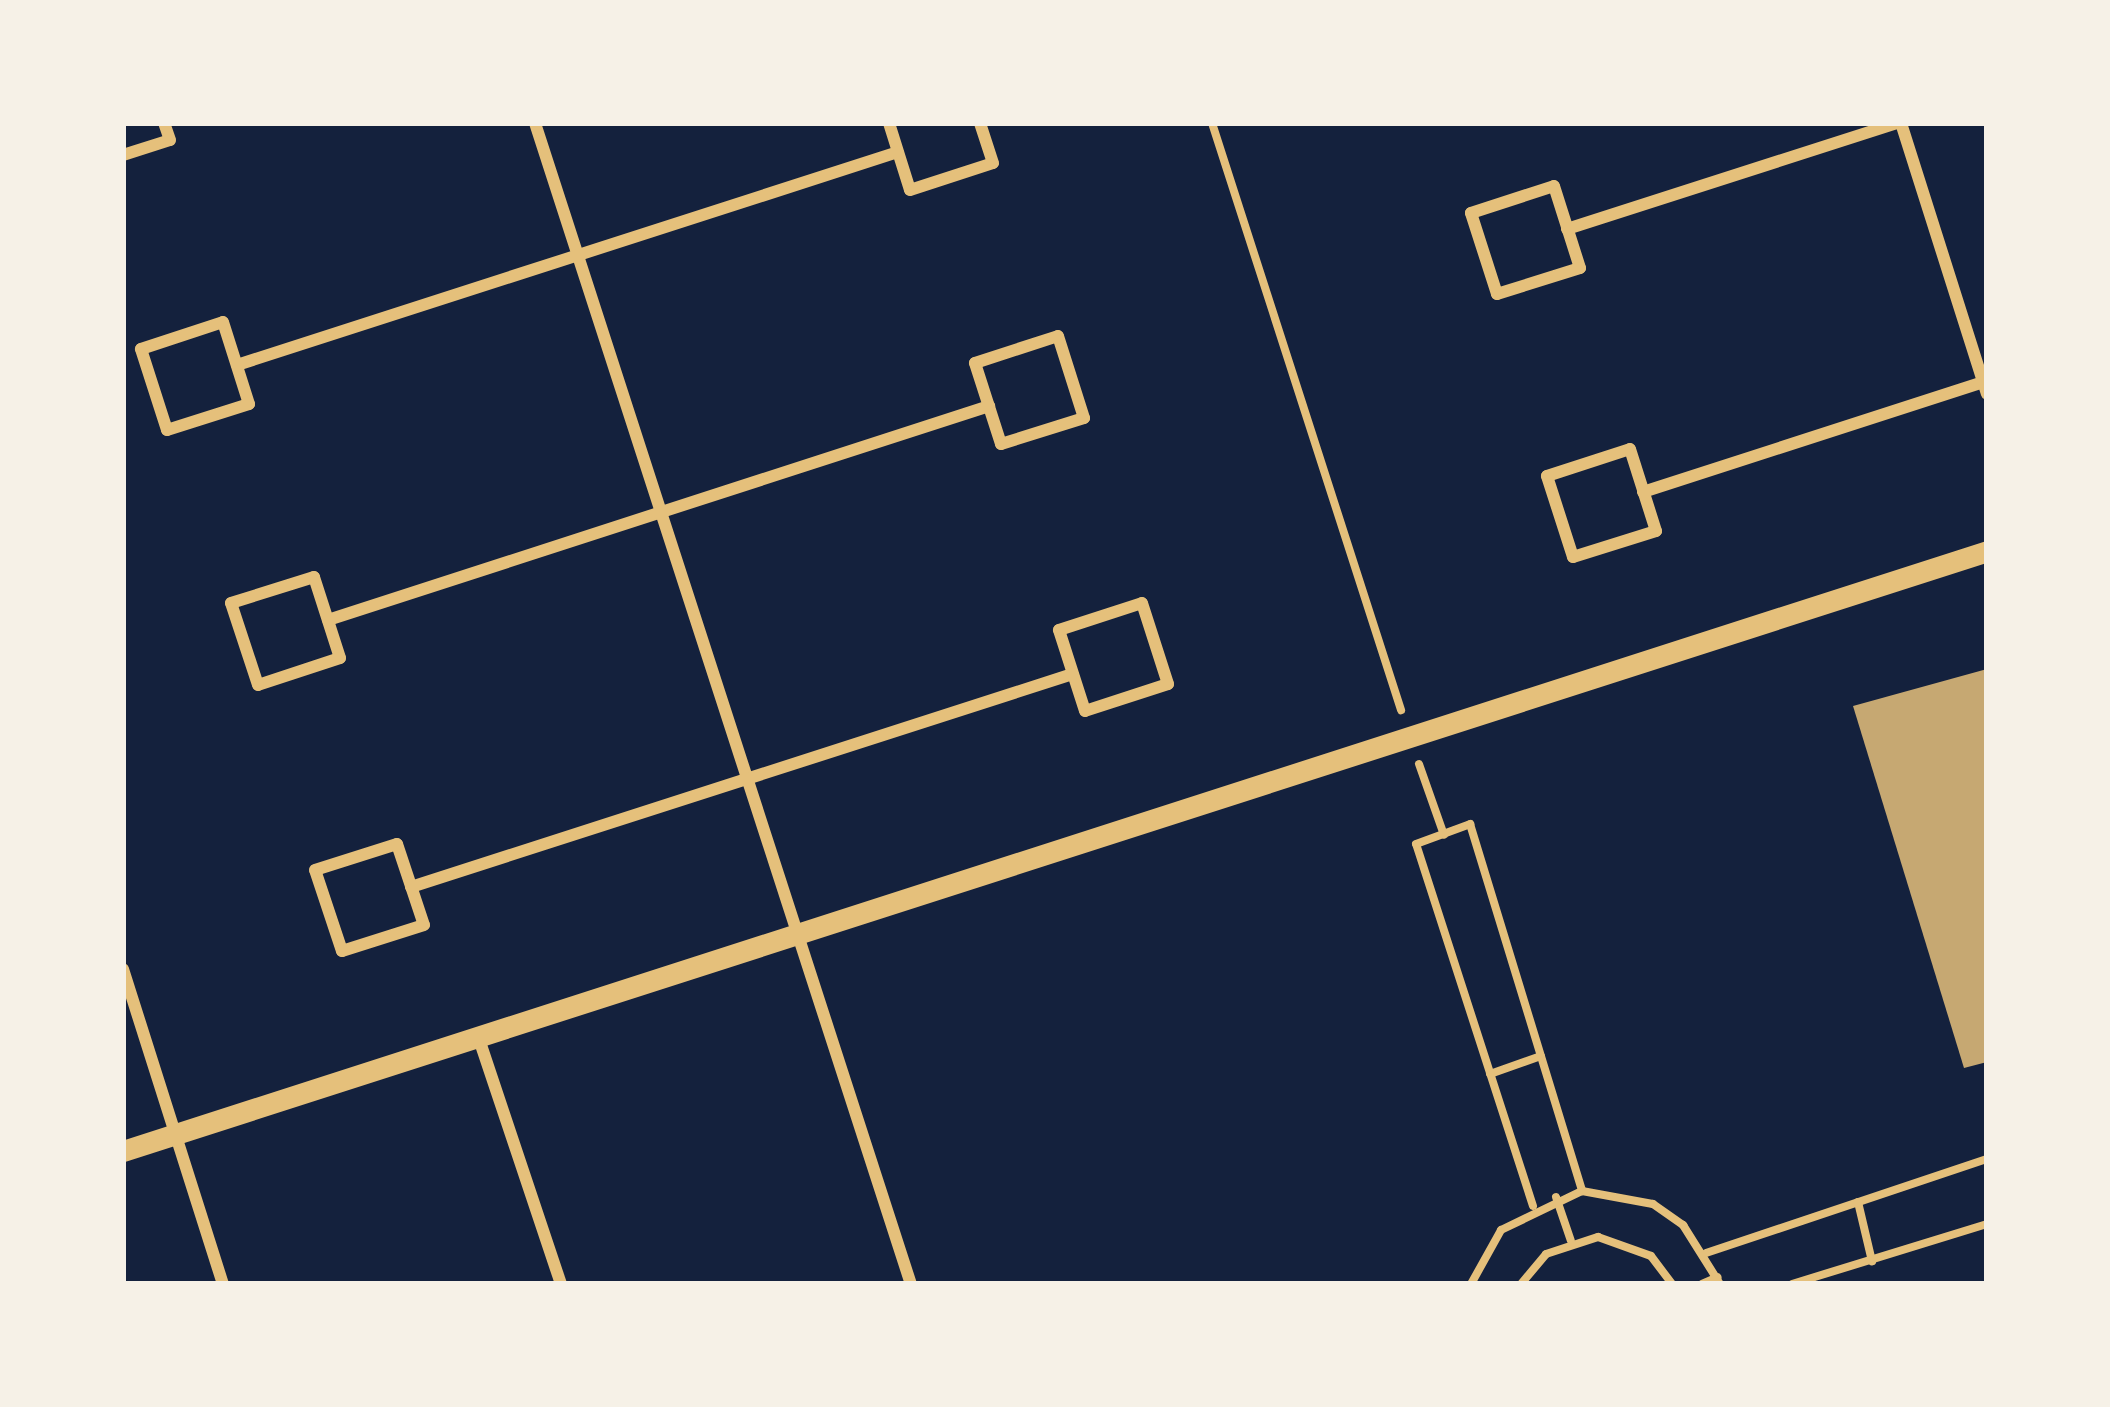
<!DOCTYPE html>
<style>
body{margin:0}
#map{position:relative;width:2110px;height:1407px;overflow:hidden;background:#14213d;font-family:Karla,sans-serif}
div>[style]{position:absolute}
.building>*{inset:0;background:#c6a872}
.path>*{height:8px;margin:-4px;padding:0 4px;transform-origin:4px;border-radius:4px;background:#e5c07b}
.minor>*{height:12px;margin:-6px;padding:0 6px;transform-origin:6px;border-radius:6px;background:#e5c07b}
.tertiary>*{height:21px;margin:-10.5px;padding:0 10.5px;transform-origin:10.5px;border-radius:10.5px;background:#e5c07b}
span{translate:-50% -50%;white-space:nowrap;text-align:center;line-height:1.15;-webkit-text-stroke:12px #f6f1e7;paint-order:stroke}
.frame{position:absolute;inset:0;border:126px solid #f6f1e7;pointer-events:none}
</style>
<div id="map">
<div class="building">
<div style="clip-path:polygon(1987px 669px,1987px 1062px,1964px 1068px,1853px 706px)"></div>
</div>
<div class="path">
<div style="left:1212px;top:123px;width:617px;rotate:72.15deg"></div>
<div style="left:1419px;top:764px;width:75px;rotate:70.6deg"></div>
<div style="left:1490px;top:1074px;width:54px;rotate:-19.4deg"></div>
<div style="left:1556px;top:1197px;width:46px;rotate:71.2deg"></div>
<div style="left:1858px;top:1202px;width:61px;rotate:76.7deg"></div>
<div style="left:1533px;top:1206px;width:380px;rotate:-107.9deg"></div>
<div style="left:1416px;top:844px;width:58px;rotate:-20.3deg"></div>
<div style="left:1470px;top:824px;width:384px;rotate:73deg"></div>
<div style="left:1706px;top:1253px;width:296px;rotate:-18.5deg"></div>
<div style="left:1471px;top:1284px;width:62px;rotate:-60.9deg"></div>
<div style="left:1501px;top:1230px;width:90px;rotate:-25.7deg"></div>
<div style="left:1582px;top:1191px;width:72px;rotate:10.4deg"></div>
<div style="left:1653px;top:1204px;width:37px;rotate:35deg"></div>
<div style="left:1683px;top:1225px;width:70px;rotate:57.9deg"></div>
<div style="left:1521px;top:1284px;width:39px;rotate:-50deg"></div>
<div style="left:1546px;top:1254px;width:55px;rotate:-18.1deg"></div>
<div style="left:1598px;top:1237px;width:56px;rotate:19.7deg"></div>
<div style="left:1651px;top:1256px;width:35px;rotate:53deg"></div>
<div style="left:1702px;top:1284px;width:17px;rotate:-24deg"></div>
<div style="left:1792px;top:1284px;width:204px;rotate:-17.1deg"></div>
</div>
<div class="minor">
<div style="left:535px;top:123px;width:1220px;rotate:72.06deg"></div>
<div style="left:889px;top:123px;width:70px;rotate:72.6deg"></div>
<div style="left:910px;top:190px;width:87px;rotate:-18deg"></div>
<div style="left:993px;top:163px;width:42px;rotate:-108deg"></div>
<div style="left:1901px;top:123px;width:284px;rotate:72.4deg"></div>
<div style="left:123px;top:155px;width:49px;rotate:-17.7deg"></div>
<div style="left:170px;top:140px;width:18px;rotate:-109deg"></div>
<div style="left:1554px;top:186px;width:86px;rotate:72.4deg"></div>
<div style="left:1580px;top:268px;width:87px;rotate:162.6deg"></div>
<div style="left:1497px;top:294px;width:85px;rotate:-107.8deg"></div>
<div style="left:1471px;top:213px;width:87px;rotate:-18deg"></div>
<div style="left:1567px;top:229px;width:348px;rotate:-17.8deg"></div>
<div style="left:223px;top:322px;width:86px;rotate:72.4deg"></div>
<div style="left:249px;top:404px;width:86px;rotate:162.4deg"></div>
<div style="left:167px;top:430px;width:85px;rotate:-107.8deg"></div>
<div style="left:141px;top:349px;width:86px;rotate:-18.2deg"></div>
<div style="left:1058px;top:336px;width:86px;rotate:72.4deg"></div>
<div style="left:1084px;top:418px;width:87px;rotate:162.6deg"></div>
<div style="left:1001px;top:444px;width:85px;rotate:-107.8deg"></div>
<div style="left:975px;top:363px;width:87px;rotate:-18deg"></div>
<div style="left:237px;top:365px;width:694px;rotate:-17.86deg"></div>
<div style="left:1630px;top:449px;width:86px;rotate:72.4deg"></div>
<div style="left:1656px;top:531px;width:87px;rotate:162.6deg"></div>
<div style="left:1573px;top:557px;width:85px;rotate:-107.8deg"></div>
<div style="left:1547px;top:476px;width:87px;rotate:-18deg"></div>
<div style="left:1643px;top:492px;width:361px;rotate:-17.9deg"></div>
<div style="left:314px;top:577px;width:85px;rotate:72.2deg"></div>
<div style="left:340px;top:658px;width:86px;rotate:161.8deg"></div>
<div style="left:258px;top:685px;width:86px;rotate:-108.2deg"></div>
<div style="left:231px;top:603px;width:87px;rotate:-17.4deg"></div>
<div style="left:1142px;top:603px;width:85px;rotate:72.2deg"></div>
<div style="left:1168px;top:684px;width:87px;rotate:162deg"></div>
<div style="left:1085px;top:711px;width:85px;rotate:-107.8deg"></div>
<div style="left:1059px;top:630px;width:87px;rotate:-18deg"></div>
<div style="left:328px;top:620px;width:695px;rotate:-17.94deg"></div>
<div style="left:397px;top:844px;width:85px;rotate:71.6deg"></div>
<div style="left:424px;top:925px;width:86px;rotate:162.4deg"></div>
<div style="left:342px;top:951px;width:85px;rotate:-108.4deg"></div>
<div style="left:315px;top:870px;width:86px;rotate:-17.6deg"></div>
<div style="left:411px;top:887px;width:695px;rotate:-17.84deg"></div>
<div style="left:123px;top:969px;width:330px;rotate:72.4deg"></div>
<div style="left:478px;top:1036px;width:262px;rotate:71.5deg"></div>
</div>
<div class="tertiary">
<div style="left:123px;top:1151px;width:1958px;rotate:-17.84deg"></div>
</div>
<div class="frame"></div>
</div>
